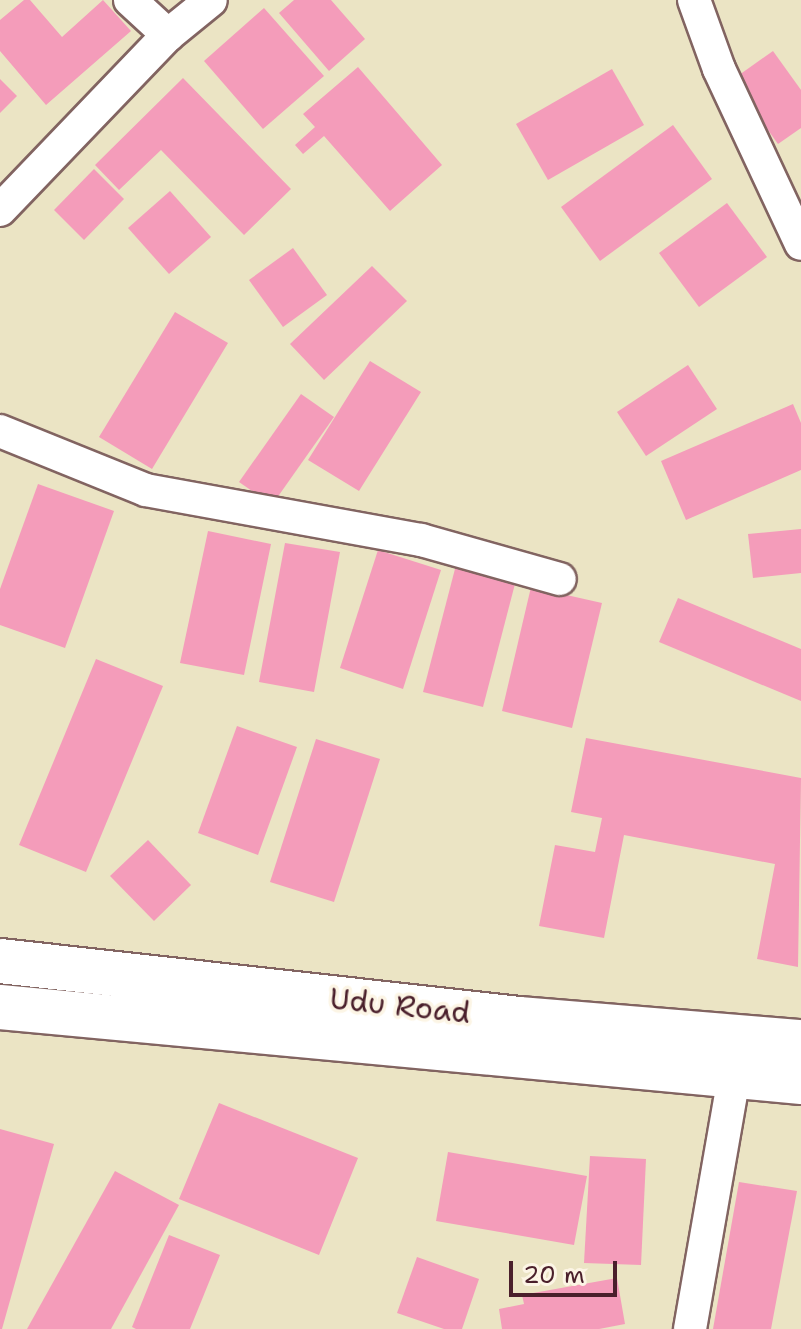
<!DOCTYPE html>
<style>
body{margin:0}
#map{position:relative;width:801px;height:1329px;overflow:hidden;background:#ebe4c4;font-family:"Shantell Sans",sans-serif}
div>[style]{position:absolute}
.building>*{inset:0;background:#f49cba}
.roads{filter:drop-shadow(2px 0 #826461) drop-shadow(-2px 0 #826461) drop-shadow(0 2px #826461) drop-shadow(0 -2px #826461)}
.minor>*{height:32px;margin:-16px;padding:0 16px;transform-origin:16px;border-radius:16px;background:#fff}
.secondary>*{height:44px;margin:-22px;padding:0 22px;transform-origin:22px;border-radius:22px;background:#fff}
span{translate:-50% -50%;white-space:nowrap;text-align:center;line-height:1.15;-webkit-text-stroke:7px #fcf5e5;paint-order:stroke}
.street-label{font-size:30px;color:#4a1f2b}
.scale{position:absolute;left:509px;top:1261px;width:108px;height:36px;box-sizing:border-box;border:4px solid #4a1f2b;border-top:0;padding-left:10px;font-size:24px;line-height:28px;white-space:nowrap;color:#4a1f2b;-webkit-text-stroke:6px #fcf5e5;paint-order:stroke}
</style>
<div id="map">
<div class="building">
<div style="clip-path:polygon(24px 0,30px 0,62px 37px,103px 0,131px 31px,46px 105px,0 51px,0 20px)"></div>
<div style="clip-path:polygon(294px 0,331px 0,365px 39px,329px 71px,279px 13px)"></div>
<div style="clip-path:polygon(264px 8px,324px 76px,263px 129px,204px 61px)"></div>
<div style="clip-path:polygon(773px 51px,801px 90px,801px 128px,778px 144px,732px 80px)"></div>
<div style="clip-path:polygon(358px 67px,442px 165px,390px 211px,324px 136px,303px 154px,295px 145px,315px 127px,303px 114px)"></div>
<div style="clip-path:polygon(612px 69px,644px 125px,548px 180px,516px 124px)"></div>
<div style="clip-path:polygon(183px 78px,291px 189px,244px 235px,161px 150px,119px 190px,95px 165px)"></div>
<div style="clip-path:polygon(0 79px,17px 96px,0 113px)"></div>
<div style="clip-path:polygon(673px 125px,712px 179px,600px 261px,561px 207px)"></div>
<div style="clip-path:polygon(94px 169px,124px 199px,84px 240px,54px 210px)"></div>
<div style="clip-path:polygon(170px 191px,211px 237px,169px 274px,128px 228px)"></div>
<div style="clip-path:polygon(727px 203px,767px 257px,699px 307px,659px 253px)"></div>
<div style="clip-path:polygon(293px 248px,327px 295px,283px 327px,249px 280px)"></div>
<div style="clip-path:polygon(372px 266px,407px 301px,324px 380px,290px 344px)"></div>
<div style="clip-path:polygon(175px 312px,228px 343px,152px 469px,99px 437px)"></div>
<div style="clip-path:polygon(370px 361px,421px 392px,359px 491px,308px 460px)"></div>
<div style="clip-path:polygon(688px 365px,717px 409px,646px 456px,617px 412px)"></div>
<div style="clip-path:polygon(301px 394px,334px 417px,272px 505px,239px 482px)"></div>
<div style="clip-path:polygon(793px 404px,801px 423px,801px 470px,686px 520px,661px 461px)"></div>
<div style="clip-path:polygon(38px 484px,114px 511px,65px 648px,0 625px,0 589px)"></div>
<div style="clip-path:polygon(801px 529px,801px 573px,753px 578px,748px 534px)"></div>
<div style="clip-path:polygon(208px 531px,271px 544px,244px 675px,180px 663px)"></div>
<div style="clip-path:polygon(285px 543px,340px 552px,314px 692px,259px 682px)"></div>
<div style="clip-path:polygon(378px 550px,441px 570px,403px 689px,340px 668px)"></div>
<div style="clip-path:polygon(456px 565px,516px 580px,483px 707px,423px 692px)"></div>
<div style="clip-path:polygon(531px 587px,602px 603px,572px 728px,502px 711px)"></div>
<div style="clip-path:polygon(678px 598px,801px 649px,801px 701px,659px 642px)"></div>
<div style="clip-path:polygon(96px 659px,163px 686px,86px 872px,19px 845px)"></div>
<div style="clip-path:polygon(237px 726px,297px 747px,258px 855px,198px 833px)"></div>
<div style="clip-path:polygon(586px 738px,801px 778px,798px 967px,757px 959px,775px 864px,624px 835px,604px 938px,539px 926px,555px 845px,595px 852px,602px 818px,571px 812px)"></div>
<div style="clip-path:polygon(316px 739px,380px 759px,334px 902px,270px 882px)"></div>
<div style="clip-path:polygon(148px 840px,191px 885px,154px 921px,110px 876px)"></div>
<div style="clip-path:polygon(219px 1103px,358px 1158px,319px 1255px,179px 1199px)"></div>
<div style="clip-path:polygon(0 1129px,54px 1144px,2px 1329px,0 1329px)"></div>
<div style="clip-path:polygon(448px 1152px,587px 1176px,574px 1245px,436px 1221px)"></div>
<div style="clip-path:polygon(590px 1156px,646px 1159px,641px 1265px,584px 1263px)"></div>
<div style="clip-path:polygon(115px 1171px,179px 1205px,111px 1329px,27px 1329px)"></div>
<div style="clip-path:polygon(739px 1182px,797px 1191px,771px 1329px,713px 1329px)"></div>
<div style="clip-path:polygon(169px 1235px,220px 1255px,190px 1329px,136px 1329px,132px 1327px)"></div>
<div style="clip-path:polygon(417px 1257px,479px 1279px,462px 1329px,444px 1329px,397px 1313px)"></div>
<div style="clip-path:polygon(617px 1278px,625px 1324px,599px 1329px,502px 1329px,499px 1309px,524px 1304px,522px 1295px)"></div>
</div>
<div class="roads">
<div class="minor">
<div style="left:130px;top:0;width:52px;rotate:42.6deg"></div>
<div style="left:694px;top:0;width:73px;rotate:70.1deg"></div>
<div style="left:719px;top:69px;width:193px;rotate:64.9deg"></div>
<div style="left:0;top:210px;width:243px;rotate:-46.2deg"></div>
<div style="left:168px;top:35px;width:55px;rotate:-39.1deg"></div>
<div style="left:0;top:431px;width:157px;rotate:22deg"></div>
<div style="left:146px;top:490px;width:280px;rotate:10.3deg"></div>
<div style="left:421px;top:540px;width:144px;rotate:15.7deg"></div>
<div style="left:690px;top:1329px;width:256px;rotate:-80.1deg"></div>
</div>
<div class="secondary">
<div style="left:0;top:961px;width:522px;rotate:6.38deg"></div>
<div style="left:519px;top:1019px;width:283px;rotate:4.7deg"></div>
<div style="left:0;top:1007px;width:805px;rotate:5.35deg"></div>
</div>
</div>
<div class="street-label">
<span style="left:400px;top:1006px;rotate:6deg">Udu Road</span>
</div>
<div class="scale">20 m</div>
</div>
